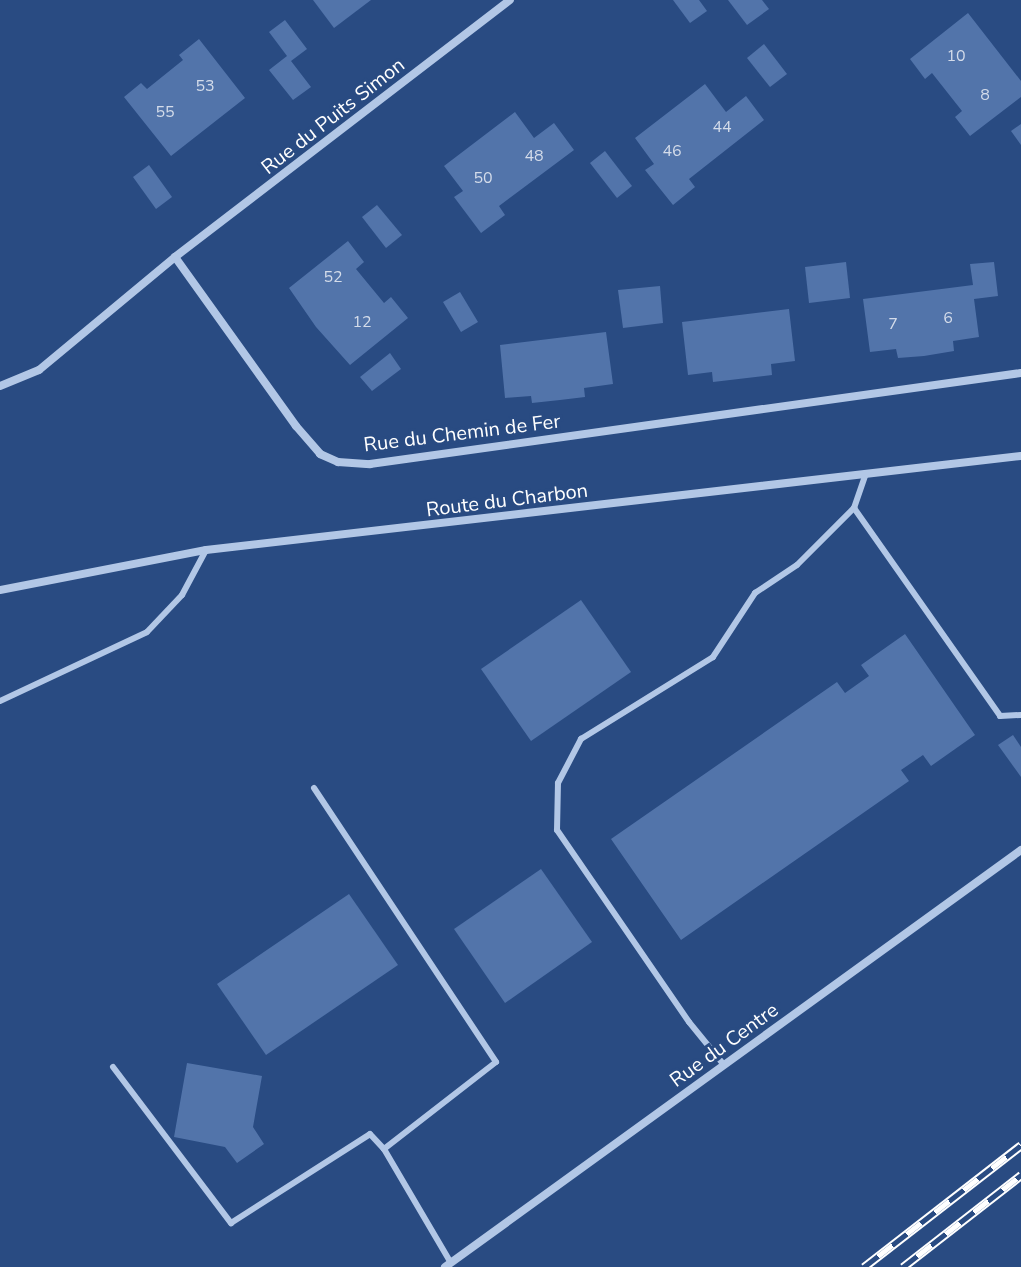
<!DOCTYPE html>
<style>
body{margin:0}
#map{position:relative;width:1021px;height:1267px;overflow:hidden;background:#294b82;font-family:"Nunito Sans",sans-serif}
div>[style]{position:absolute}
.building>*{inset:0;background:#5274aa}
.lane>*{height:6px;margin:-3px;padding:0 3px;transform-origin:3px;border-radius:3px;background:#b2c7e6}
.street>*{height:8px;margin:-4px;padding:0 4px;transform-origin:4px;border-radius:4px;background:#b2c7e6}
.rail>*{height:9px;margin-top:-4.5px;transform-origin:0;background:repeating-linear-gradient(90deg,#294b82 0 18px,#fff 0 36px);box-sizing:border-box;border-block:2px solid #fff}
span{translate:-50% -50%;white-space:nowrap;text-align:center;line-height:1.15;-webkit-text-stroke:6px #294b82;paint-order:stroke}
.number-label{font-size:16px;color:#d4dcea}
.number-label span{-webkit-text-stroke-width:0}
.street-label{font-size:20px;color:#fff}
</style>
<div id="map">
<div class="building">
<div style="clip-path:polygon(313px 0,371px 0,334px 28px)"></div>
<div style="clip-path:polygon(673px 0,699px 0,707px 11px,690px 23px)"></div>
<div style="clip-path:polygon(728px 0,762px 0,769px 9px,747px 25px)"></div>
<div style="clip-path:polygon(968px 13px,1021px 81px,1021px 97px,970px 136px,955px 117px,962px 111px,932px 73px,925px 79px,910px 59px)"></div>
<div style="clip-path:polygon(285px 20px,307px 49px,291px 61px,311px 87px,293px 100px,269px 70px,287px 56px,269px 32px)"></div>
<div style="clip-path:polygon(199px 39px,245px 98px,171px 156px,124px 97px,141px 83px,147px 89px,183px 60px,179px 55px)"></div>
<div style="clip-path:polygon(764px 44px,787px 74px,770px 87px,747px 58px)"></div>
<div style="clip-path:polygon(705px 84px,726px 112px,746px 96px,764px 120px,689px 179px,695px 187px,673px 205px,645px 170px,654px 164px,635px 138px)"></div>
<div style="clip-path:polygon(515px 112px,534px 138px,554px 123px,574px 150px,499px 206px,505px 215px,481px 233px,454px 197px,463px 191px,444px 166px)"></div>
<div style="clip-path:polygon(1021px 124px,1021px 145px,1011px 131px)"></div>
<div style="clip-path:polygon(605px 151px,632px 186px,617px 198px,590px 163px)"></div>
<div style="clip-path:polygon(149px 165px,172px 197px,156px 209px,133px 177px)"></div>
<div style="clip-path:polygon(377px 205px,402px 235px,386px 248px,362px 217px)"></div>
<div style="clip-path:polygon(348px 241px,364px 262px,356px 269px,384px 303px,391px 297px,408px 318px,350px 365px,316px 327px,289px 288px)"></div>
<div style="clip-path:polygon(846px 262px,850px 298px,809px 303px,805px 267px)"></div>
<div style="clip-path:polygon(994px 262px,998px 296px,974px 299px,979px 337px,953px 341px,954px 351px,924px 356px,898px 358px,896px 349px,870px 352px,863px 299px,973px 285px,970px 264px)"></div>
<div style="clip-path:polygon(660px 286px,663px 323px,623px 328px,618px 290px)"></div>
<div style="clip-path:polygon(460px 292px,478px 322px,461px 332px,443px 302px)"></div>
<div style="clip-path:polygon(789px 309px,795px 361px,771px 364px,772px 375px,713px 382px,712px 372px,688px 375px,682px 322px)"></div>
<div style="clip-path:polygon(606px 332px,613px 384px,584px 388px,585px 397px,560px 400px,532px 403px,531px 396px,505px 398px,500px 345px)"></div>
<div style="clip-path:polygon(390px 353px,401px 369px,372px 391px,360px 377px)"></div>
<div style="clip-path:polygon(581px 600px,631px 672px,531px 741px,481px 669px)"></div>
<div style="clip-path:polygon(905px 634px,975px 735px,931px 766px,923px 755px,901px 770px,909px 781px,681px 940px,611px 839px,837px 682px,845px 693px,869px 676px,861px 665px)"></div>
<div style="clip-path:polygon(1013px 735px,1021px 747px,1021px 777px,998px 745px)"></div>
<div style="clip-path:polygon(541px 869px,592px 942px,505px 1003px,454px 929px)"></div>
<div style="clip-path:polygon(349px 894px,398px 965px,266px 1055px,217px 984px)"></div>
<div style="clip-path:polygon(187px 1063px,262px 1076px,253px 1127px,264px 1144px,237px 1163px,225px 1147px,174px 1137px)"></div>
</div>
<div class="lane">
<div style="left:854px;top:508px;width:254px;rotate:54.9deg"></div>
<div style="left:1000px;top:716px;width:21px;rotate:-3deg"></div>
<div style="left:0;top:701px;width:162px;rotate:-25.1deg"></div>
<div style="left:147px;top:632px;width:51px;rotate:-46.6deg"></div>
<div style="left:182px;top:595px;width:51px;rotate:-61.9deg"></div>
<div style="left:314px;top:788px;width:329px;rotate:56.4deg"></div>
<div style="left:496px;top:1062px;width:142px;rotate:142.2deg"></div>
<div style="left:384px;top:1149px;width:132px;rotate:59.6deg"></div>
<div style="left:724px;top:1065px;width:55px;rotate:-129.1deg"></div>
<div style="left:689px;top:1022px;width:233px;rotate:-124.5deg"></div>
<div style="left:557px;top:830px;width:47px;rotate:-88.8deg"></div>
<div style="left:558px;top:783px;width:50px;rotate:-62.4deg"></div>
<div style="left:581px;top:739px;width:155px;rotate:-31.8deg"></div>
<div style="left:713px;top:657px;width:77px;rotate:-56.7deg"></div>
<div style="left:755px;top:593px;width:50px;rotate:-33.7deg"></div>
<div style="left:797px;top:565px;width:81px;rotate:-45deg"></div>
<div style="left:854px;top:508px;width:36px;rotate:-71deg"></div>
<div style="left:113px;top:1067px;width:196px;rotate:52.9deg"></div>
<div style="left:231px;top:1223px;width:165px;rotate:-32.6deg"></div>
<div style="left:370px;top:1134px;width:21px;rotate:47deg"></div>
</div>
<div class="street">
<div style="left:175px;top:257px;width:208px;rotate:54.4deg"></div>
<div style="left:296px;top:426px;width:37px;rotate:49deg"></div>
<div style="left:320px;top:454px;width:20px;rotate:24deg"></div>
<div style="left:338px;top:462px;width:32px;rotate:4deg"></div>
<div style="left:370px;top:464px;width:657px;rotate:-7.96deg"></div>
<div style="left:0;top:386px;width:42px;rotate:-22.3deg"></div>
<div style="left:39px;top:370px;width:177px;rotate:-39.7deg"></div>
<div style="left:175px;top:257px;width:422px;rotate:-37.5deg"></div>
<div style="left:0;top:590px;width:210px;rotate:-11deg"></div>
<div style="left:206px;top:550px;width:820px;rotate:-6.58deg"></div>
<div style="left:445px;top:1267px;width:711px;rotate:-35.9deg"></div>
</div>
<div class="rail">
<div style="left:864px;top:1267px;width:199px;rotate:-37.8deg"></div>
<div style="left:903px;top:1267px;width:150px;rotate:-37.9deg"></div>
</div>
<div class="number-label">
<span style="left:956px;top:56px">10</span>
<span style="left:205px;top:86px">53</span>
<span style="left:985px;top:95px">8</span>
<span style="left:165px;top:112px">55</span>
<span style="left:722px;top:127px">44</span>
<span style="left:672px;top:151px">46</span>
<span style="left:534px;top:156px">48</span>
<span style="left:483px;top:178px">50</span>
<span style="left:333px;top:277px">52</span>
<span style="left:948px;top:318px">6</span>
<span style="left:362px;top:322px">12</span>
<span style="left:893px;top:324px">7</span>
</div>
<div class="street-label">
<span style="left:333px;top:116px;rotate:-38deg">Rue du Puits Simon</span>
<span style="left:462px;top:433px;rotate:-7deg">Rue du Chemin de Fer</span>
<span style="left:507px;top:500px;rotate:-7deg">Route du Charbon</span>
<span style="left:724px;top:1045px;rotate:-36deg">Rue du Centre</span>
</div>
</div>
